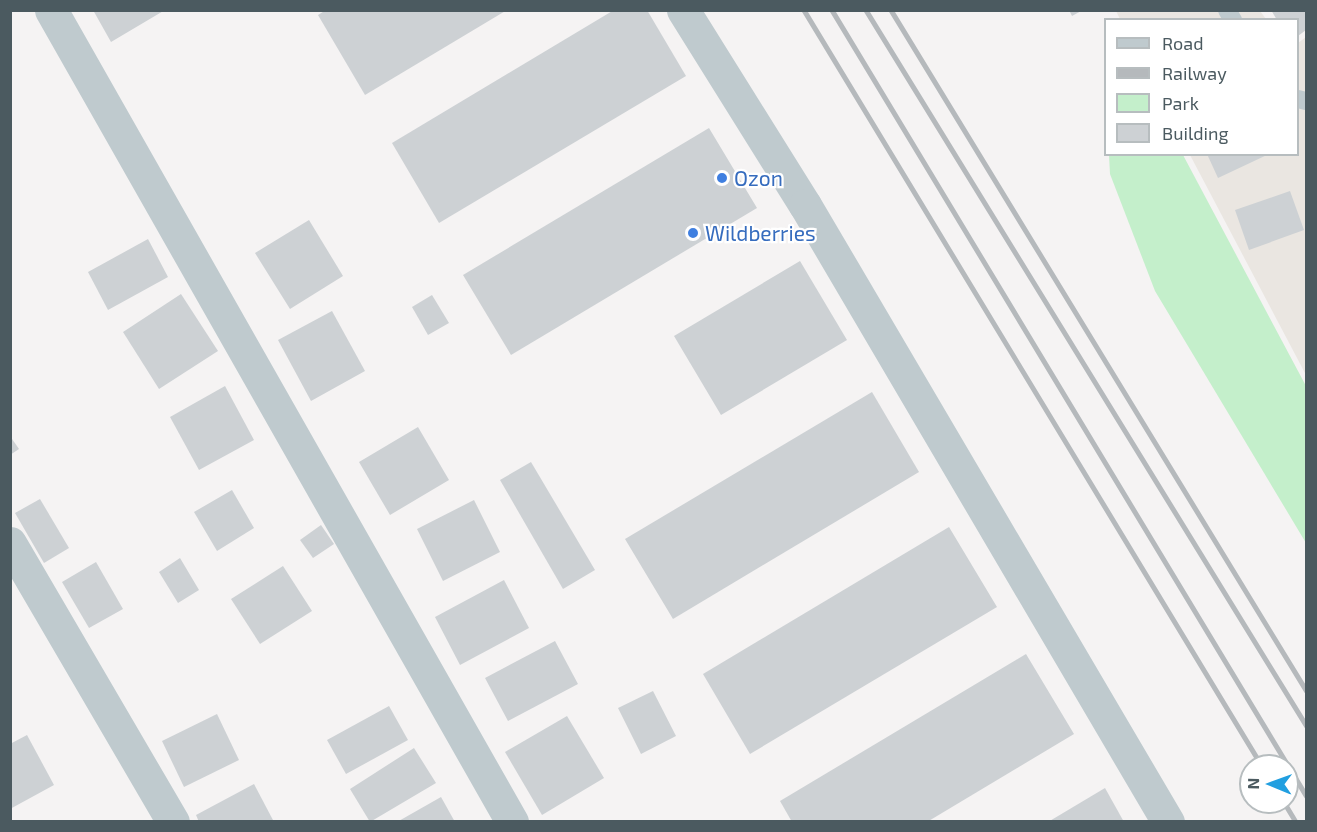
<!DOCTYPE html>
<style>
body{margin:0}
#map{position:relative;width:1317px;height:832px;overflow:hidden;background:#f5f3f3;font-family:"Exo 2",sans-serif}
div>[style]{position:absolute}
.commercial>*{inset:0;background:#eae6e1}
.green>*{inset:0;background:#c4efcb}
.building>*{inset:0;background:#cdd1d4}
.service>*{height:18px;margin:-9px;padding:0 9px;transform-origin:9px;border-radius:9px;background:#bfcace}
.minor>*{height:33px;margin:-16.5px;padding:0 16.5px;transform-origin:16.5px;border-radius:16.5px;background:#bfcace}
.rail>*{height:4.5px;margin:-2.25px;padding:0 2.25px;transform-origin:2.25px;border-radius:2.25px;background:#b5b9bc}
.dots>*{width:16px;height:16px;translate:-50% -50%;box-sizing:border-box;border:3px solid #fff;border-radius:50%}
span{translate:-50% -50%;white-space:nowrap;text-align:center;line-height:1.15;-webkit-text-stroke:4.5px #fff;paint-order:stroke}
.shop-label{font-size:21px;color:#366cbe}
.left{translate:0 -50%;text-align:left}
.frame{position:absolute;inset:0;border:12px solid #4b5a60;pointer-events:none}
.legend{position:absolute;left:1104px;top:18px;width:195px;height:138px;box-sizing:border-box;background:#fff;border:2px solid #b7bdbf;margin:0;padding:8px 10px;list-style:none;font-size:18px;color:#4b5a60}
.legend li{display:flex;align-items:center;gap:12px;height:30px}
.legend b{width:30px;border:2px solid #b7bdbf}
.north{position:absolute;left:1239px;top:754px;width:60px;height:60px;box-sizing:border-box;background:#fff;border:2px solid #b7bdbf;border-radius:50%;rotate:271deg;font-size:16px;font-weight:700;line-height:24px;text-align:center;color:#4b5a60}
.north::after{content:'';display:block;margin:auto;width:21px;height:27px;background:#219fe0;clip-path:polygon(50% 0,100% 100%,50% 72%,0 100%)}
</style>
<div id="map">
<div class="commercial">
<div style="clip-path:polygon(1116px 11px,1260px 11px,1266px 19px,1120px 19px)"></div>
<div style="clip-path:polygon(1306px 37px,1306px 375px,1190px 155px,1298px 154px,1298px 43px)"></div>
</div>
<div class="green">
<div style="clip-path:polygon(1109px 155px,1183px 155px,1306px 386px,1306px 543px,1155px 291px,1110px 174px)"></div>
</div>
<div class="building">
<div style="clip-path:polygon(93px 10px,165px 10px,111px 42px)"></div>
<div style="clip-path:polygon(326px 10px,507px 10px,365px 95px,318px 15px)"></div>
<div style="clip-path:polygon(614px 10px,647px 10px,686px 76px,439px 223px,392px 143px)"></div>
<div style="clip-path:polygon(1069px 10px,1083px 10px,1072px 16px)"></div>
<div style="clip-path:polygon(1271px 10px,1306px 10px,1306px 30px,1298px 36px,1298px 20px,1277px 20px)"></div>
<div style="clip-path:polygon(709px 128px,757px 208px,511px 355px,463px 275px)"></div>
<div style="clip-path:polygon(1207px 154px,1269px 154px,1218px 178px)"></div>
<div style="clip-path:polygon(1290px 191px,1304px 230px,1249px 250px,1235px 210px)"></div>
<div style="clip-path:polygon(309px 220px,343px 276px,290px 309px,255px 253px)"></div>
<div style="clip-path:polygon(148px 239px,168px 277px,108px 310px,88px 272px)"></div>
<div style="clip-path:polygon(800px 261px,847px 340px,721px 415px,674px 336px)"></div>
<div style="clip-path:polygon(181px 294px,218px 351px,159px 389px,123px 332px)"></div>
<div style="clip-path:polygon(432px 295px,449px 323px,428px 335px,412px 307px)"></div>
<div style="clip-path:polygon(332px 311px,365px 371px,311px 401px,278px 340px)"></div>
<div style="clip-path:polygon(225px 386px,254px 440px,199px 470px,170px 417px)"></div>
<div style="clip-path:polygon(872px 392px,919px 472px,673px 619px,625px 539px)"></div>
<div style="clip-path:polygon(418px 427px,449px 480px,390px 515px,359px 462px)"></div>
<div style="clip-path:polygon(10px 436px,19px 449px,10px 455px)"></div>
<div style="clip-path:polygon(531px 462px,595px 570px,563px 589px,500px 480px)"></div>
<div style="clip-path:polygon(232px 490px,254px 528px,217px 551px,194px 512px)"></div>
<div style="clip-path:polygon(40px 499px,69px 548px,44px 563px,15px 513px)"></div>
<div style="clip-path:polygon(474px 500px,500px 552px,443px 581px,417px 529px)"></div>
<div style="clip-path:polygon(321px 525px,334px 544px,313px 558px,300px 540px)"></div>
<div style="clip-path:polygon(949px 527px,997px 607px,750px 754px,703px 674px)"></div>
<div style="clip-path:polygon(180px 558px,199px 590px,178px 603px,159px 572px)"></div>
<div style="clip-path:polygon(96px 562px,123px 609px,89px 628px,62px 582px)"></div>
<div style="clip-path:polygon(283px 566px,312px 611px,260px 644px,231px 599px)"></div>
<div style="clip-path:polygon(504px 580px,529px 628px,460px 665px,435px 617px)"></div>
<div style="clip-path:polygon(555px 641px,578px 684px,508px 721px,485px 678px)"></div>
<div style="clip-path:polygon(1026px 654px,1074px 734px,927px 822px,792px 822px,780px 801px)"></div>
<div style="clip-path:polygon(653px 691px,676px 736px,641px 754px,618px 708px)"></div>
<div style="clip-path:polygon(389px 706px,408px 740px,346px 774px,327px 740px)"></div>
<div style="clip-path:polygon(217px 714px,239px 760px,184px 787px,162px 741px)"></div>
<div style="clip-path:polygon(567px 716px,604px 778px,542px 815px,505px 752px)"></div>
<div style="clip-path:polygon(27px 735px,54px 785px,10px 809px,10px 744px)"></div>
<div style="clip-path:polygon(414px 748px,436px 783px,370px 822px,350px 789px)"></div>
<div style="clip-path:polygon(254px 784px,274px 822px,199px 822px,196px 815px)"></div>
<div style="clip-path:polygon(1105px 788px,1124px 822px,1048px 822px)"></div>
<div style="clip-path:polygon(441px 797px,455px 822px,397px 822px)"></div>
</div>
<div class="service">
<div style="left:1227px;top:10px;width:12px;rotate:59deg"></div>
<div style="left:1298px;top:99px;width:8px;rotate:14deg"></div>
</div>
<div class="minor">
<div style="left:51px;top:10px;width:934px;rotate:60.41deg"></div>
<div style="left:683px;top:10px;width:230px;rotate:58deg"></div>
<div style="left:805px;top:205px;width:716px;rotate:59.53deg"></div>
<div style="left:10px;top:543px;width:323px;rotate:59.7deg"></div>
</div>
<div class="rail">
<div style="left:804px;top:10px;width:884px;rotate:58.79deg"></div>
<div style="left:832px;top:10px;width:917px;rotate:58.88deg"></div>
<div style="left:866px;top:10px;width:840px;rotate:58.39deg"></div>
<div style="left:891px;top:10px;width:797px;rotate:58.6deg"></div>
<div style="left:1284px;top:802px;width:23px;rotate:59deg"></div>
</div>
<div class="dots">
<div style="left:722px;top:178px;background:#3f7fe0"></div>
<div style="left:693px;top:233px;background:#3f7fe0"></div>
</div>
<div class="shop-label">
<span class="left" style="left:734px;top:178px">Ozon</span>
<span class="left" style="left:705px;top:233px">Wildberries</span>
</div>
<div class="frame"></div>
<ul class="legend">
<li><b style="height:8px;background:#bfcace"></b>Road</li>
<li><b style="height:8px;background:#b5b9bc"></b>Railway</li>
<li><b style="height:16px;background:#c4efcb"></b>Park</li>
<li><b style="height:16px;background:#cdd1d4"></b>Building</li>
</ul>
<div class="north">N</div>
</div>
